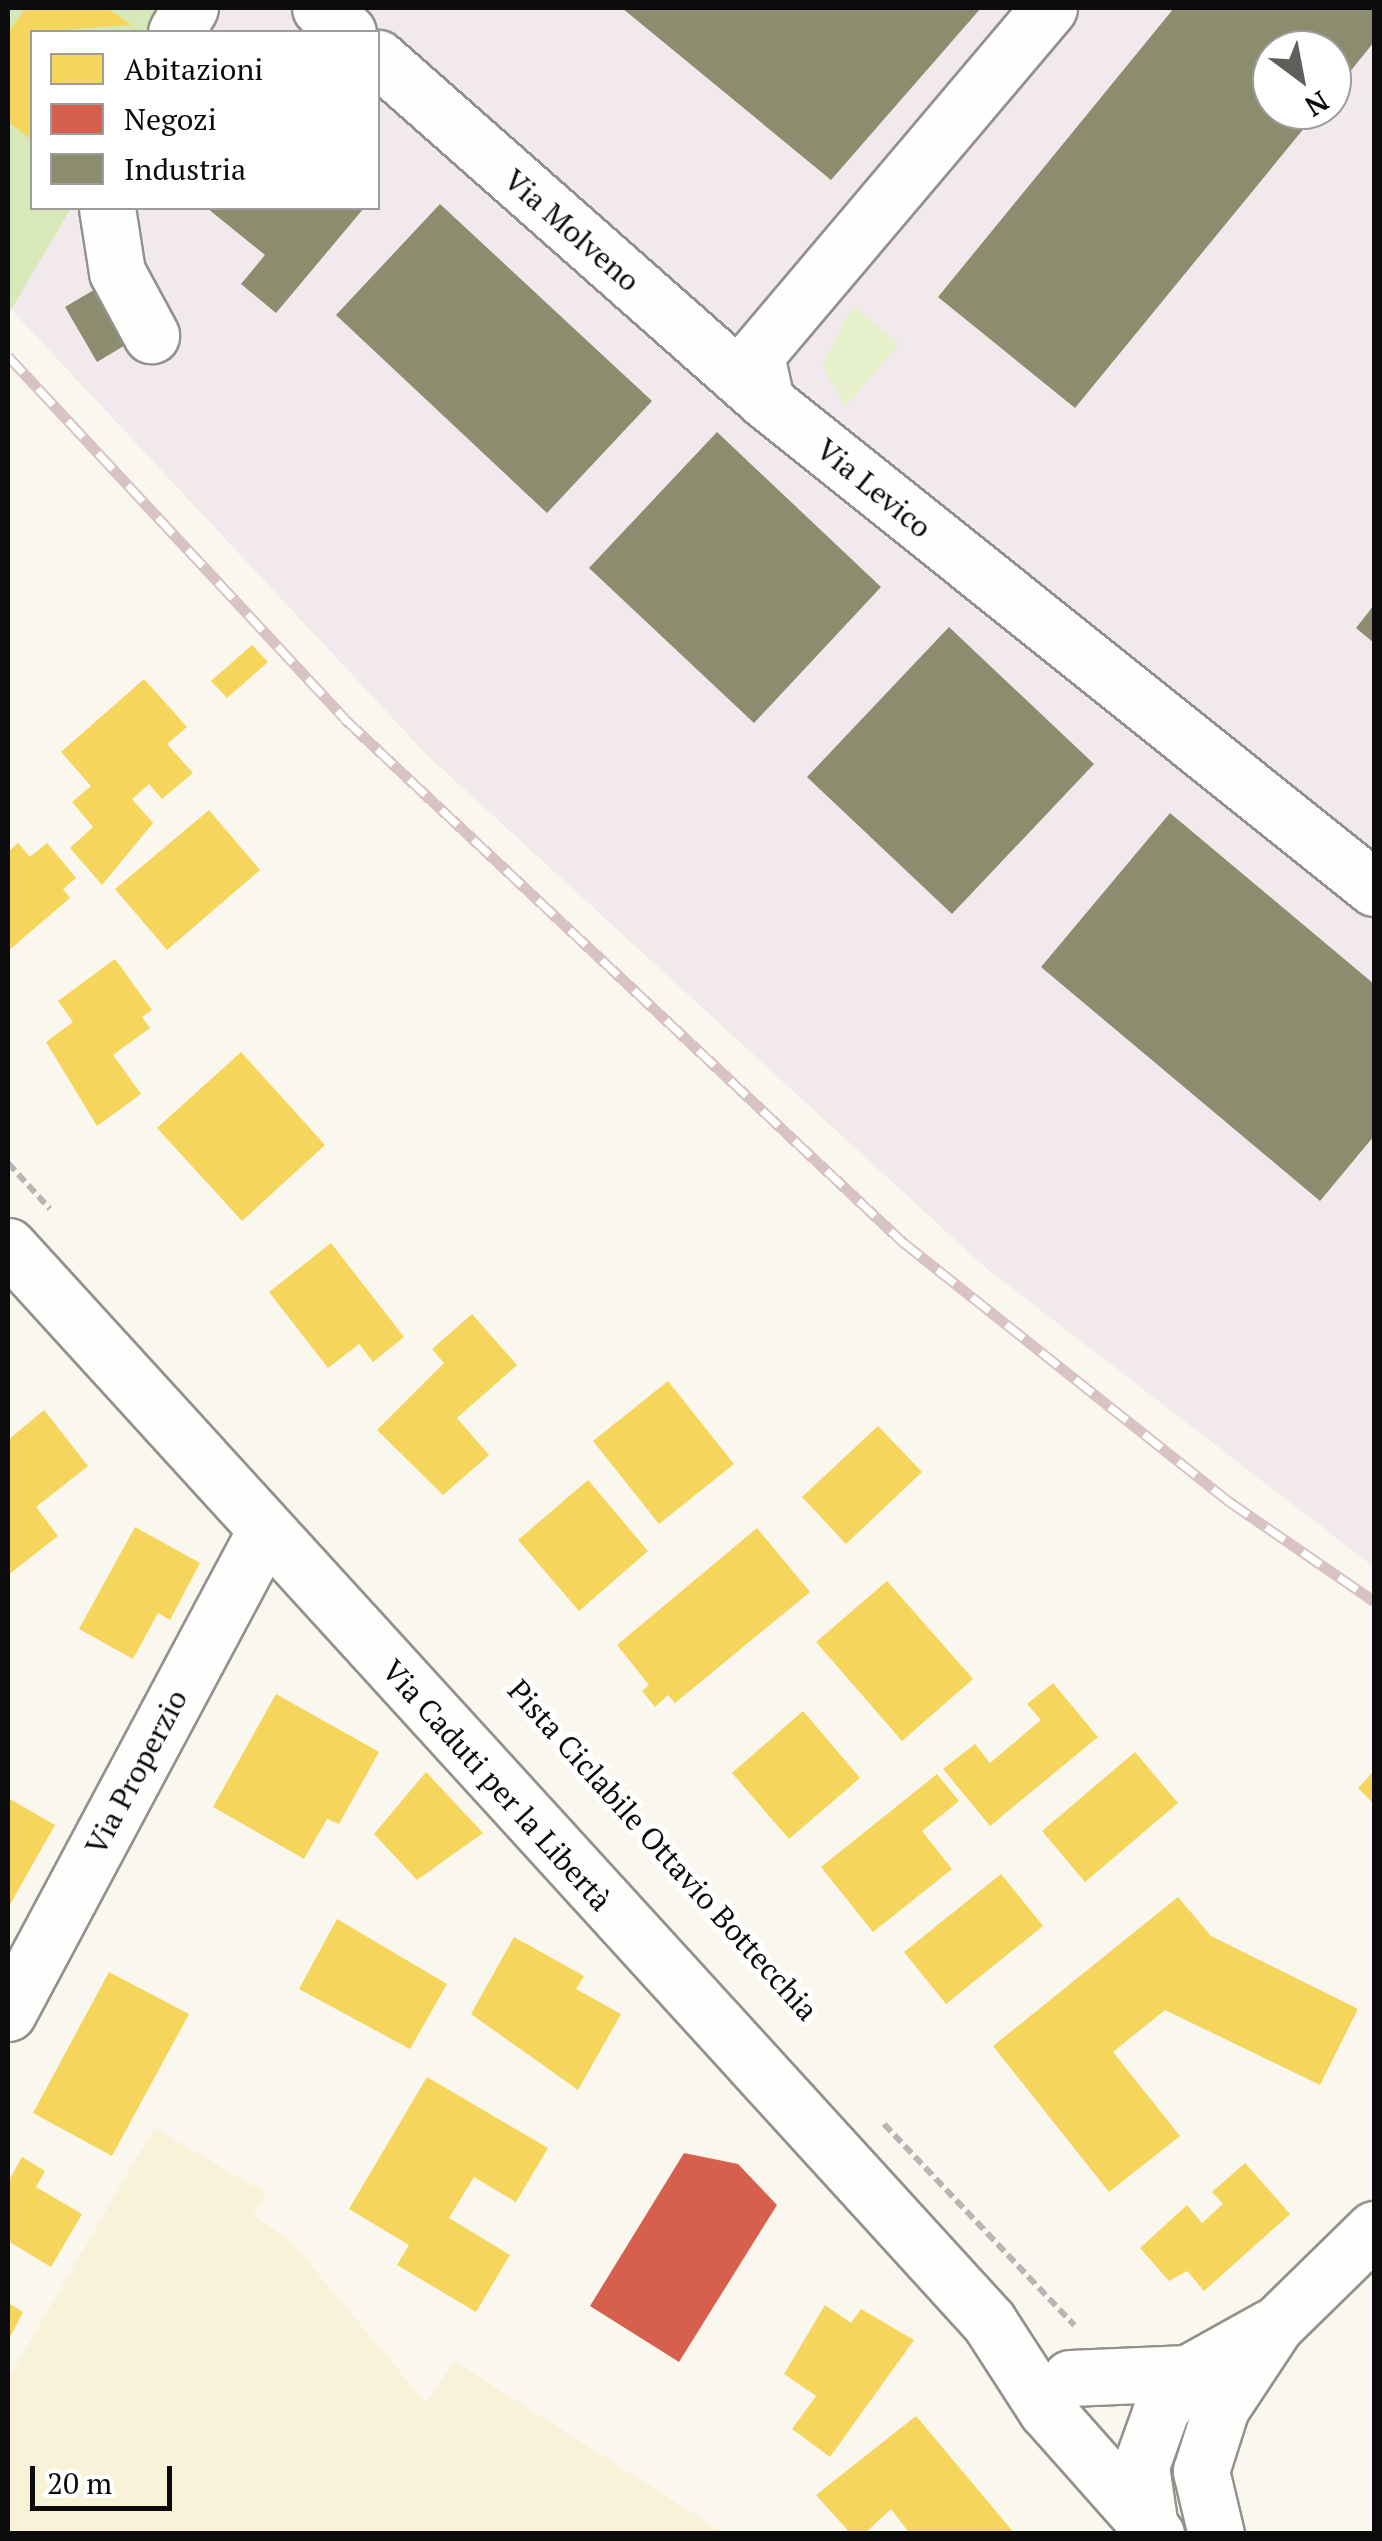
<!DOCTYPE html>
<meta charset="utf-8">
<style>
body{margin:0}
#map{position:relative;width:1382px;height:2541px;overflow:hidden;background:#faf7ee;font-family:"PT Serif",serif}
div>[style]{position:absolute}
.industrial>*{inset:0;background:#f1e9ec}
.farmland>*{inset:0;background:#f8f2d9}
.green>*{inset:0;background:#e6f1cc}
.forest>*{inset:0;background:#d7e9b9}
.homes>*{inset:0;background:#f6d55c}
.shops>*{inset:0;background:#d6604d}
.industry>*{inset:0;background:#8c8c6e}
.path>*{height:6px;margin-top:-3px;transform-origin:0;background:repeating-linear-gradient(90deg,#b7b6b5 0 10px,transparent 0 15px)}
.roads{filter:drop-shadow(2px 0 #93918d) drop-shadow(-2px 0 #93918d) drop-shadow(0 2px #93918d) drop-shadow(0 -2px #93918d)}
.minor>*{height:55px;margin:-27.5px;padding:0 27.5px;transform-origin:27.5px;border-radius:27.5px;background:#fefefc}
.tertiary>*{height:55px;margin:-27.5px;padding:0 27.5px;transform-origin:27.5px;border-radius:27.5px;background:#fefefc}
.rail>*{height:11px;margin-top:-5.5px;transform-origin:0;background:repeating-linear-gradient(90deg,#fff 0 22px,#d8c2c4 0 44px);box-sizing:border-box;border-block:2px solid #d8c2c4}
span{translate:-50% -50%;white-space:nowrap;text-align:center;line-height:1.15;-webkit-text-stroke:10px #fff;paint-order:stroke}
.street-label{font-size:30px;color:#0b0b0b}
.frame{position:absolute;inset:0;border:10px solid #0b0b0b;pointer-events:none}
.legend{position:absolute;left:30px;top:30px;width:350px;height:180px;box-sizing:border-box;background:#fff;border:2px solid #9d9d9d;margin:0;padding:12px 18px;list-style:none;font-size:30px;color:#0b0b0b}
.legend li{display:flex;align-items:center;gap:20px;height:50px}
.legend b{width:50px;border:2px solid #9d9d9d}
.north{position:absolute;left:1252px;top:30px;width:100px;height:100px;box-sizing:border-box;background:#fff;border:2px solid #9d9d9d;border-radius:50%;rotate:148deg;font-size:28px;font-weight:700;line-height:40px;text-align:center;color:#0b0b0b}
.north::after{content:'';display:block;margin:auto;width:35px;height:45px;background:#5f5e5a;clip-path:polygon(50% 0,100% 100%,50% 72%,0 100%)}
.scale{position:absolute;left:30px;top:2466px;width:142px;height:45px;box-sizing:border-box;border:5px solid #0b0b0b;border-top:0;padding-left:12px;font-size:30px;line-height:35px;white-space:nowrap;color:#0b0b0b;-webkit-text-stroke:8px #fff;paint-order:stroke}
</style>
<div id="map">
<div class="industrial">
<div style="clip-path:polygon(evenodd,211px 8px,1374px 8px,1374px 1567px,987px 1269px,427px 755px,8px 306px,64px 208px,378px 208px,378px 32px,193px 32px,211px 8px,1272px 50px,1332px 50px,1332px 110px,1272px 110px,1272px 50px)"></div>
</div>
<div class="farmland">
<div style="clip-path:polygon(154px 2128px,266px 2193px,252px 2215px,288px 2238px,426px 2403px,454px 2361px,724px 2533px,8px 2533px,8px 2379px)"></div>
</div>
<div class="green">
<div style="clip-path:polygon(853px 306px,899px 344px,845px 407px,822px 366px)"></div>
</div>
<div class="forest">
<div style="clip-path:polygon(8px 8px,189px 8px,175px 32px,32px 32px,32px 208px,71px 208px,8px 315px)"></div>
</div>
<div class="homes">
<div style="clip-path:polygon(26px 8px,107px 8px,132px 25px,32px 32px,32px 140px,8px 122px,8px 32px)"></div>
<div style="clip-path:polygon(252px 645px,268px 662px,227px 698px,211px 681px)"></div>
<div style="clip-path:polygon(144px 679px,187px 727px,167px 744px,193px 773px,162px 799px,149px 784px,132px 799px,153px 823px,102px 885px,70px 848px,93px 827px,72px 802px,91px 786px,61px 752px)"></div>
<div style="clip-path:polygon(209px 810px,260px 870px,167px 950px,115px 889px)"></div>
<div style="clip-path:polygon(18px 843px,30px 857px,47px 843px,76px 878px,63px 889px,70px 898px,8px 951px,8px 852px)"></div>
<div style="clip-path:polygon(115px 959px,152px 1010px,142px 1017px,150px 1028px,113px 1055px,141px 1094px,97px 1126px,46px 1042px,73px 1022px,58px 1001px)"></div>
<div style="clip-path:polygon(241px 1052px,325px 1145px,242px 1221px,157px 1128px)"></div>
<div style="clip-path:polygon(331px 1243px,404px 1337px,373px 1362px,359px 1344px,328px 1368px,269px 1292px)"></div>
<div style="clip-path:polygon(472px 1314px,517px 1365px,457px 1418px,489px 1455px,443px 1495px,377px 1430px,444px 1363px,432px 1349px)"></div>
<div style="clip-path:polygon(668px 1381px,734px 1464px,659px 1524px,593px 1441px)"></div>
<div style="clip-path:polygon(44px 1410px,88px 1466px,36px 1507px,58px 1536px,8px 1575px,8px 1440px)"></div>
<div style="clip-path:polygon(878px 1426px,922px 1472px,846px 1544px,802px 1497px)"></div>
<div style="clip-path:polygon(588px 1480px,648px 1551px,579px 1611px,518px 1540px)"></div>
<div style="clip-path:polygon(135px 1527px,200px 1563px,170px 1620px,158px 1613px,133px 1659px,79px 1629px)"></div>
<div style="clip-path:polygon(757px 1528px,810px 1592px,675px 1703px,668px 1695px,655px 1707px,642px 1691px,649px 1685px,617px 1645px)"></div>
<div style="clip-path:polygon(887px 1581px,973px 1679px,902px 1741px,816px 1642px)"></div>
<div style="clip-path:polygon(1053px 1683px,1098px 1737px,990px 1826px,943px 1769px,975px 1744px,990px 1763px,1041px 1720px,1027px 1704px)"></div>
<div style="clip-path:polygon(276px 1694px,379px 1752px,339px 1824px,327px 1819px,304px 1859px,213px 1807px)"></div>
<div style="clip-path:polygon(803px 1711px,860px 1778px,789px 1839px,732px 1773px)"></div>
<div style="clip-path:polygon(1135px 1752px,1178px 1803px,1085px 1882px,1042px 1831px)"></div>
<div style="clip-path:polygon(1374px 1771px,1374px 1804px,1358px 1788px)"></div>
<div style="clip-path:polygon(426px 1772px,483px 1833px,417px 1880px,374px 1834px)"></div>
<div style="clip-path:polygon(937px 1774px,959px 1801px,922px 1831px,952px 1869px,873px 1932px,821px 1867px)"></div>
<div style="clip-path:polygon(8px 1798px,55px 1825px,8px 1908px)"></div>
<div style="clip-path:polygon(1001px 1874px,1043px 1926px,946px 2004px,904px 1952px)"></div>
<div style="clip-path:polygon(1178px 1897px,1211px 1936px,1358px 2009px,1320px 2085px,1165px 2010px,1113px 2052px,1180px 2136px,1109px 2192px,993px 2046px)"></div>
<div style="clip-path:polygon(337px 1919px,447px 1984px,410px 2049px,299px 1989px)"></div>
<div style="clip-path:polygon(514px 1937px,584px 1976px,576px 1989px,621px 2014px,578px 2090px,471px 2014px)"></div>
<div style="clip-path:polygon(109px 1972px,189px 2014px,112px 2156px,33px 2113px)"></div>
<div style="clip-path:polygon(427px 2077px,548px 2148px,516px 2202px,474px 2177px,449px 2218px,510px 2255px,476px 2312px,397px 2265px,409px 2245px,349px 2209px)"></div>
<div style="clip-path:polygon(22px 2157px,45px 2171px,36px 2187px,82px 2214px,51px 2267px,8px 2241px,8px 2182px)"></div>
<div style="clip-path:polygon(1245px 2163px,1290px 2214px,1204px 2291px,1187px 2271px,1169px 2281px,1140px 2248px,1187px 2205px,1202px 2223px,1223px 2204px,1212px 2192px)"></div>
<div style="clip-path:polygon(8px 2303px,23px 2312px,8px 2341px)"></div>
<div style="clip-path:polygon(825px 2305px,851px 2323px,861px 2309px,914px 2340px,830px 2457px,792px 2429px,816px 2396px,784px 2374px)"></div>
<div style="clip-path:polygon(916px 2416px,1015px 2534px,910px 2534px,891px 2509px,864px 2534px,851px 2534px,816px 2495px)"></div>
</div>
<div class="shops">
<div style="clip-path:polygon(684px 2153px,738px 2164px,777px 2205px,679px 2362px,590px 2306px)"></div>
</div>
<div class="industry">
<div style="clip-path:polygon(622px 8px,981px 8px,831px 180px)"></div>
<div style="clip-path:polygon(1174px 8px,1374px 8px,1374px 42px,1332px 94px,1332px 50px,1272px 50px,1272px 110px,1319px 110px,1075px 408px,938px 297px)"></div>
<div style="clip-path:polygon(440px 204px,652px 401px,547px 513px,336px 315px)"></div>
<div style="clip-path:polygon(207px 208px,364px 208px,276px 313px,241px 284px,265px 255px)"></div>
<div style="clip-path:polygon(104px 284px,137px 338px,97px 362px,65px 307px)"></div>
<div style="clip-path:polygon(717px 432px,881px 587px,754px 723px,589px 568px)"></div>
<div style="clip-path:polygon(1374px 605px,1374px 643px,1356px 628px)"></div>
<div style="clip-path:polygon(949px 627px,1094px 764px,952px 914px,807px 777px)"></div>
<div style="clip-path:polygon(1170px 813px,1374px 984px,1374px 1136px,1320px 1201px,1041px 967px)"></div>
</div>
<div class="path">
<div style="left:8px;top:1163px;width:62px;rotate:47.6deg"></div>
<div style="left:884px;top:2124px;width:277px;rotate:46.6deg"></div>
</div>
<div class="roads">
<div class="minor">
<div style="left:320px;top:8px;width:37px;rotate:41deg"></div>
<div style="left:1049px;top:8px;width:454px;rotate:130.2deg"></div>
<div style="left:756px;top:355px;width:47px;rotate:77.7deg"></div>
<div style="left:766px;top:401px;width:779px;rotate:38.69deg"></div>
<div style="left:176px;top:32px;width:28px;rotate:-60deg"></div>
<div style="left:378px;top:58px;width:518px;rotate:41.48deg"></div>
<div style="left:107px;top:208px;width:65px;rotate:81.1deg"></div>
<div style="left:117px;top:272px;width:72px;rotate:61.6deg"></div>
<div style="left:8px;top:2013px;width:546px;rotate:-61.93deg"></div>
</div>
<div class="tertiary">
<div style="left:8px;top:1246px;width:1456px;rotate:47.64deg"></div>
<div style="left:989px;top:2322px;width:105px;rotate:57.1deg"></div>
<div style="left:1046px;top:2410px;width:166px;rotate:48.4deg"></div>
<div style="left:1070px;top:2378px;width:118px;rotate:-2.4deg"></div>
<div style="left:1188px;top:2373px;width:93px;rotate:-29.1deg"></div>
<div style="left:1150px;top:2528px;width:63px;rotate:-98.3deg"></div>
<div style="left:1141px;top:2466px;width:59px;rotate:-70.3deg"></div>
<div style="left:1161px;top:2410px;width:46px;rotate:-53.9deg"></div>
<div style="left:1216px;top:2534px;width:65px;rotate:-103.4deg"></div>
<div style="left:1201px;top:2471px;width:66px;rotate:-72.4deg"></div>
<div style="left:1221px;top:2408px;width:100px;rotate:-56.5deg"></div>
<div style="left:1276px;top:2325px;width:137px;rotate:-44.4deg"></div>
</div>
</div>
<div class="rail">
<div style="left:8px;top:356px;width:495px;rotate:47.1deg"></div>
<div style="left:345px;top:719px;width:765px;rotate:43.15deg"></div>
<div style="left:903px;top:1242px;width:418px;rotate:38.5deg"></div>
<div style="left:1230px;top:1502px;width:175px;rotate:34.5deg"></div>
</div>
<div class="street-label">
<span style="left:572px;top:230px;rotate:41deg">Via Molveno</span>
<span style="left:874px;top:488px;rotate:39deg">Via Levico</span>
<span style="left:136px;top:1772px;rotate:-62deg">Via Properzio</span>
<span style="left:497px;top:1785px;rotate:48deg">Via Caduti per la Libertà</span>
<span style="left:663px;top:1850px;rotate:48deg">Pista Ciclabile Ottavio Bottecchia</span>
</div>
<div class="frame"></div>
<ul class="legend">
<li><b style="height:28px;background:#f6d55c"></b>Abitazioni</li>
<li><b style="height:28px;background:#d6604d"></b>Negozi</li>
<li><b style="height:28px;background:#8c8c6e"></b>Industria</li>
</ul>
<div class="north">N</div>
<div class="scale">20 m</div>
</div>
